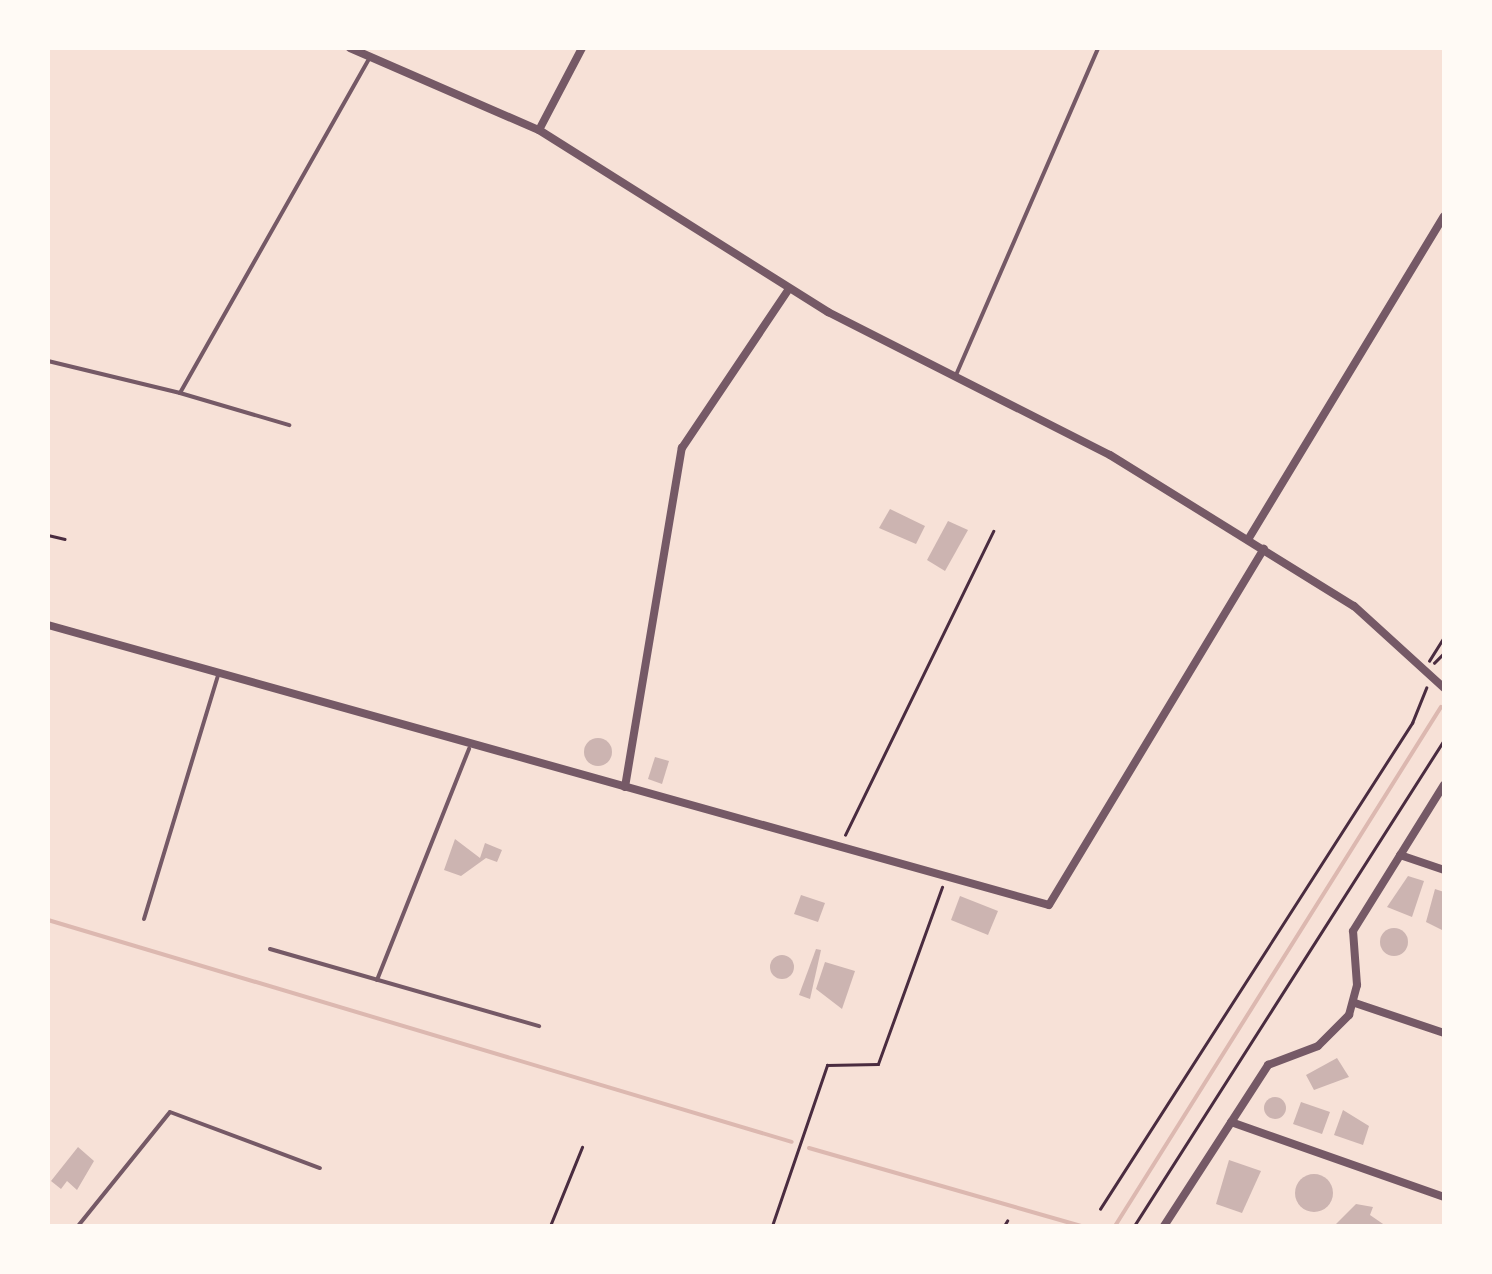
<!DOCTYPE html>
<style>
body{margin:0}
#map{position:relative;width:1492px;height:1274px;overflow:hidden;background:#f7e1d7;font-family:Ubuntu,sans-serif}
div>[style]{position:absolute}
.stream>*{height:4px;margin:-2px;padding:0 2px;transform-origin:2px;border-radius:2px;background:#dcb8b0}
.building>*{inset:0;background:#ccb4b1}
.round{border-radius:50%}
.path>*{height:2.5px;margin:-1.25px;padding:0 1.25px;transform-origin:1.25px;border-radius:1.25px;background:#4a2c40}
.service>*{height:4px;margin:-2px;padding:0 2px;transform-origin:2px;border-radius:2px;background:#755966}
.minor>*{height:8px;margin:-4px;padding:0 4px;transform-origin:4px;border-radius:4px;background:#755966}
span{translate:-50% -50%;white-space:nowrap;text-align:center;line-height:1.15;-webkit-text-stroke:8px #fffaf5;paint-order:stroke}
.frame{position:absolute;inset:0;border:50px solid #fffaf5;pointer-events:none}
</style>
<div id="map">
<div class="stream">
<div style="left:48px;top:920px;width:776px;rotate:16.61deg"></div>
<div style="left:809px;top:1148px;width:283px;rotate:16deg"></div>
<div style="left:1115px;top:1226px;width:613px;rotate:-57.87deg"></div>
</div>
<div class="building">
<div style="clip-path:polygon(890px 509px,925px 526px,916px 544px,879px 528px)"></div>
<div style="clip-path:polygon(948px 521px,968px 530px,945px 571px,927px 560px)"></div>
<div class="round" style="left:584px;top:738px;width:28px;height:28px"></div>
<div style="clip-path:polygon(655px 757px,669px 761px,662px 784px,648px 779px)"></div>
<div style="clip-path:polygon(455px 839px,480px 858px,485px 843px,502px 850px,497px 862px,486px 858px,461px 876px,444px 870px)"></div>
<div style="clip-path:polygon(1408px 876px,1424px 881px,1412px 917px,1387px 907px)"></div>
<div style="clip-path:polygon(1435px 889px,1444px 892px,1442px 930px,1426px 922px)"></div>
<div style="clip-path:polygon(801px 895px,825px 903px,818px 922px,794px 914px)"></div>
<div style="clip-path:polygon(960px 896px,998px 911px,988px 935px,951px 920px)"></div>
<div class="round" style="left:1380px;top:928px;width:28px;height:28px"></div>
<div style="clip-path:polygon(816px 949px,821px 950px,810px 999px,799px 995px)"></div>
<div class="round" style="left:770px;top:955px;width:24px;height:24px"></div>
<div style="clip-path:polygon(825px 962px,855px 971px,842px 1009px,816px 989px)"></div>
<div style="clip-path:polygon(1337px 1058px,1349px 1077px,1314px 1090px,1306px 1075px)"></div>
<div class="round" style="left:1264px;top:1097px;width:22px;height:22px"></div>
<div style="clip-path:polygon(1301px 1102px,1330px 1112px,1322px 1134px,1293px 1124px)"></div>
<div style="clip-path:polygon(1343px 1110px,1369px 1126px,1363px 1145px,1334px 1135px)"></div>
<div style="clip-path:polygon(78px 1147px,94px 1161px,77px 1190px,67px 1181px,61px 1189px,51px 1181px)"></div>
<div style="clip-path:polygon(1229px 1160px,1261px 1171px,1242px 1213px,1216px 1204px)"></div>
<div class="round" style="left:1295px;top:1174px;width:38px;height:38px"></div>
<div style="clip-path:polygon(1356px 1204px,1373px 1207px,1370px 1215px,1386px 1226px,1334px 1226px)"></div>
</div>
<div class="path">
<div style="left:48px;top:535px;width:17px;rotate:13deg"></div>
<div style="left:1429px;top:661px;width:28px;rotate:-58deg"></div>
<div style="left:1434px;top:663px;width:14px;rotate:-45deg"></div>
<div style="left:845px;top:835px;width:338px;rotate:-64deg"></div>
<div style="left:1100px;top:1209px;width:578px;rotate:-57.3deg"></div>
<div style="left:1412px;top:723px;width:38px;rotate:-68deg"></div>
<div style="left:550px;top:1226px;width:85px;rotate:-67.9deg"></div>
<div style="left:772px;top:1226px;width:170px;rotate:-71.1deg"></div>
<div style="left:827px;top:1065px;width:51px;rotate:-1.1deg"></div>
<div style="left:878px;top:1064px;width:188px;rotate:-70.1deg"></div>
<div style="left:1004px;top:1226px;width:6px;rotate:-59deg"></div>
<div style="left:1134px;top:1226px;width:576px;rotate:-57.47deg"></div>
</div>
<div class="service">
<div style="left:48px;top:361px;width:136px;rotate:13.6deg"></div>
<div style="left:180px;top:393px;width:384px;rotate:-60.5deg"></div>
<div style="left:956px;top:375px;width:357px;rotate:-66.5deg"></div>
<div style="left:180px;top:393px;width:114px;rotate:16.4deg"></div>
<div style="left:144px;top:919px;width:254px;rotate:-73.1deg"></div>
<div style="left:270px;top:949px;width:280px;rotate:16deg"></div>
<div style="left:377px;top:980px;width:249px;rotate:-68.3deg"></div>
<div style="left:78px;top:1226px;width:146px;rotate:-51.1deg"></div>
<div style="left:170px;top:1112px;width:160px;rotate:20.5deg"></div>
</div>
<div class="minor">
<div style="left:350px;top:48px;width:206px;rotate:23.5deg"></div>
<div style="left:539px;top:130px;width:342px;rotate:32.2deg"></div>
<div style="left:828px;top:312px;width:316px;rotate:26.9deg"></div>
<div style="left:1110px;top:455px;width:287px;rotate:31.8deg"></div>
<div style="left:1354px;top:606px;width:122px;rotate:42.3deg"></div>
<div style="left:539px;top:130px;width:93px;rotate:-62.3deg"></div>
<div style="left:1249px;top:538px;width:376px;rotate:-58.8deg"></div>
<div style="left:48px;top:625px;width:1039px;rotate:15.63deg"></div>
<div style="left:1049px;top:905px;width:416px;rotate:-58.9deg"></div>
<div style="left:625px;top:787px;width:344px;rotate:-80.5deg"></div>
<div style="left:682px;top:448px;width:192px;rotate:-56.1deg"></div>
<div style="left:1400px;top:855px;width:46px;rotate:18.8deg"></div>
<div style="left:1355px;top:1003px;width:94px;rotate:18.6deg"></div>
<div style="left:1231px;top:1122px;width:226px;rotate:19.4deg"></div>
<div style="left:1164px;top:1226px;width:192px;rotate:-57.1deg"></div>
<div style="left:1268px;top:1065px;width:53px;rotate:-20.8deg"></div>
<div style="left:1318px;top:1046px;width:44px;rotate:-45deg"></div>
<div style="left:1349px;top:1015px;width:31px;rotate:-75deg"></div>
<div style="left:1357px;top:985px;width:54px;rotate:-94.2deg"></div>
<div style="left:1353px;top:931px;width:172px;rotate:-58.1deg"></div>
</div>
<div class="frame"></div>
</div>
